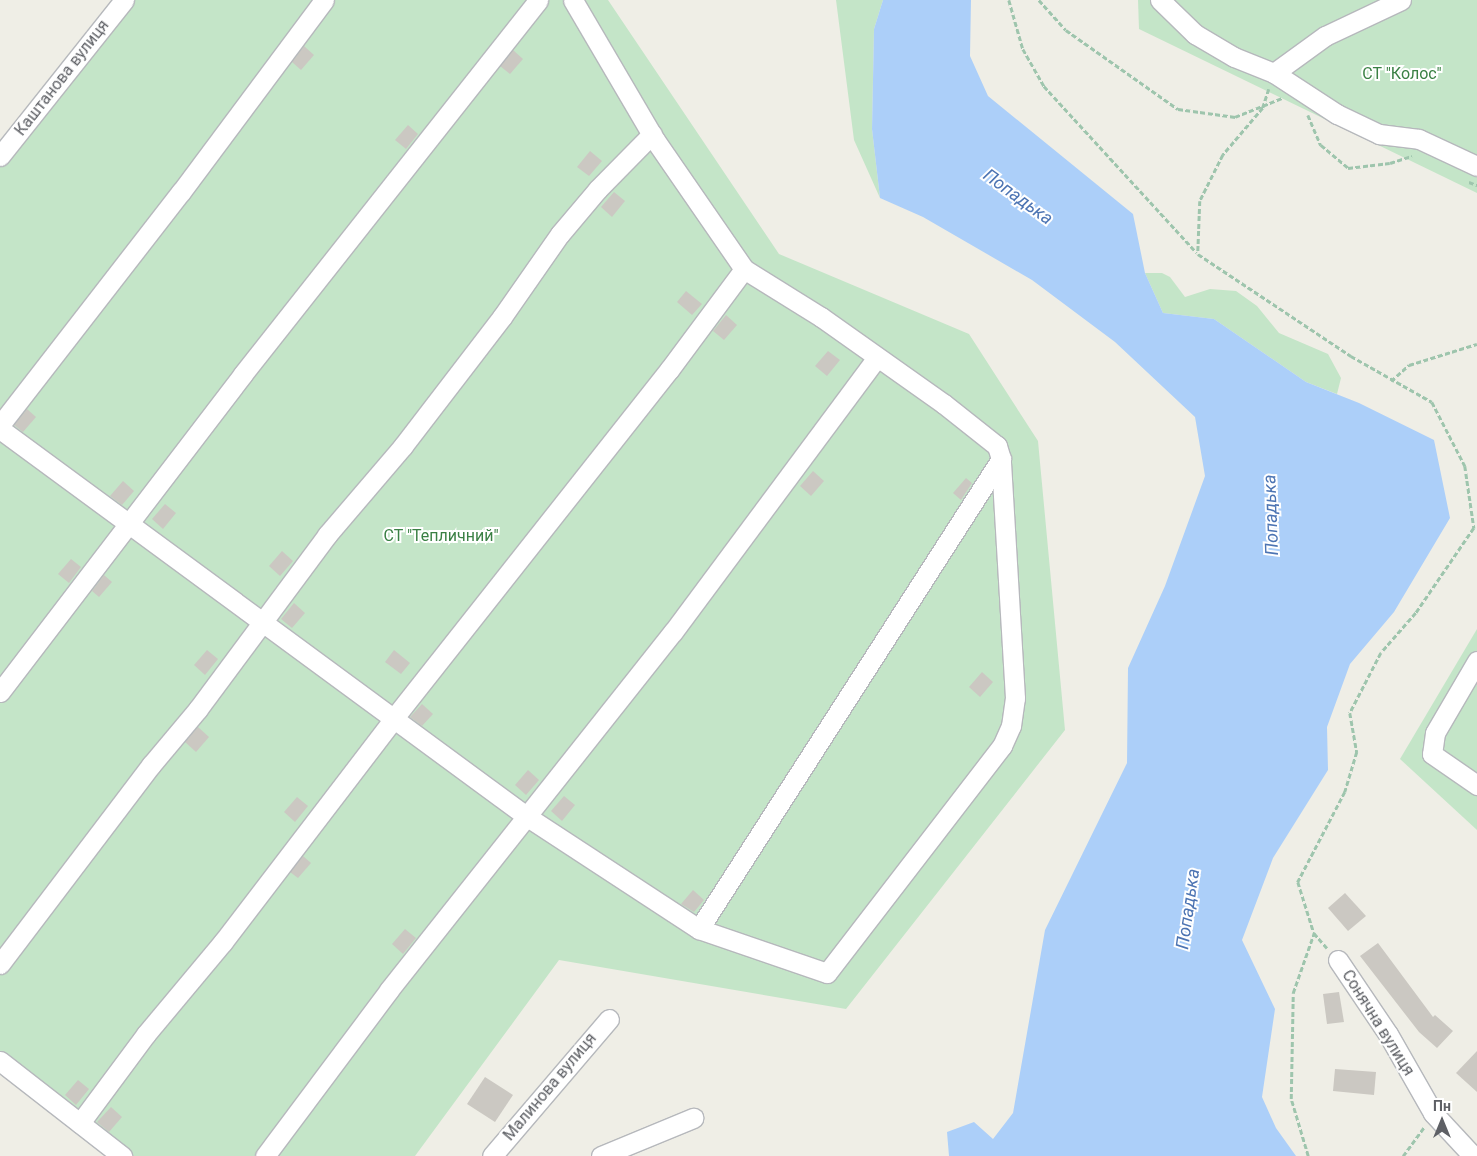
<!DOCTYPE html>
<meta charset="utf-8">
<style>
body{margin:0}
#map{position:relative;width:1477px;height:1156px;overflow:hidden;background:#efeee6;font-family:Roboto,sans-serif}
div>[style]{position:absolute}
.green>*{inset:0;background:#c4e5c8}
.water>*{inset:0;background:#accff9}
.building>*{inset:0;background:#cbc8c2}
.path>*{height:2.5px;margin-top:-1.25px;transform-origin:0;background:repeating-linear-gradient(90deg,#9ec5ad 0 5px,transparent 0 7.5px)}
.roads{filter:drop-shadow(1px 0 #b6b8bc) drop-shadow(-1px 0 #b6b8bc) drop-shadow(0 1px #b6b8bc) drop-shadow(0 -1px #b6b8bc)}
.minor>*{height:19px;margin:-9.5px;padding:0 9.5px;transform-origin:9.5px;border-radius:9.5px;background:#fff}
span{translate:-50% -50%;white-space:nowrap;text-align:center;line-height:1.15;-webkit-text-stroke:4px #fff;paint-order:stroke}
.park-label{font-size:16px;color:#3a8044}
.street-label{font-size:16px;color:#5e6065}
.water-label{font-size:18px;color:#4c74b3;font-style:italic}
.north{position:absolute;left:1417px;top:1096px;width:50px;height:50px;-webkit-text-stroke:4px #fff;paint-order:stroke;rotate:0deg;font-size:14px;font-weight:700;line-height:20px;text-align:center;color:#5e6065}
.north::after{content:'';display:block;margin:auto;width:18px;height:22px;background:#5e6065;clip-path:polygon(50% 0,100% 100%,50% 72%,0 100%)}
</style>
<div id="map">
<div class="green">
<div style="clip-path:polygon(115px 0,608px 0,779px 254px,969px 334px,1038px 441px,1065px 730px,846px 1009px,559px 960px,415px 1156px,118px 1156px,0 1063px,0 142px)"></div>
<div style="clip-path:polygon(836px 0,883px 0,874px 29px,872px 129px,880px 198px,854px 140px)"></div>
<div style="clip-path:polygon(1138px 0,1477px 0,1477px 193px,1139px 29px)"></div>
<div style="clip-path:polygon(1145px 273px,1162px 273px,1170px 277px,1185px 297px,1210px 289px,1236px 291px,1257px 306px,1279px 333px,1328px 354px,1341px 378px,1337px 394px,1306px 382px,1214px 319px,1163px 313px)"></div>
<div style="clip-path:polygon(1477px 629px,1477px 830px,1400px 759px)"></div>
</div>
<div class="water">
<div style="clip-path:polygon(883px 0,971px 0,970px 56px,988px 96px,1133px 214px,1145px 273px,1163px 313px,1214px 319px,1306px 382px,1359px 403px,1434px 440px,1450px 518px,1394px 612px,1350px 664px,1327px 727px,1328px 770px,1273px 858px,1242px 940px,1275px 1009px,1262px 1097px,1276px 1128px,1296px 1156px,949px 1156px,947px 1132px,974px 1122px,993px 1139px,1013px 1113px,1045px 930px,1127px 763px,1128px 668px,1165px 586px,1205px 476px,1195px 417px,1115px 342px,1032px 280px,923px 217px,880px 198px,872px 129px,874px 29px)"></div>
</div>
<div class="building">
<div style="clip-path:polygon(304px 46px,314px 55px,301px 70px,292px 62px)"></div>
<div style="clip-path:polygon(513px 50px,523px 59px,510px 74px,500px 66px)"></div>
<div style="clip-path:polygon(408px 125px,418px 134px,406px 149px,395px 140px)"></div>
<div style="clip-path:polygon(590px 151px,602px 161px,589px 176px,577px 167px)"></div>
<div style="clip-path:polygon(614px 192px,625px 201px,612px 217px,601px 207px)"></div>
<div style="clip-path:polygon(686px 291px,702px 304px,692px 315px,677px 302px)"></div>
<div style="clip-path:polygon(726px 315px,737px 325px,724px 340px,713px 331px)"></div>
<div style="clip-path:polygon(828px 351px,840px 360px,827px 376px,815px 366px)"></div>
<div style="clip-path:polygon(27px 409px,36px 417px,23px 432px,14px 425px)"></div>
<div style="clip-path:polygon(813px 471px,824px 481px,811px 496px,800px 486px)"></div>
<div style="clip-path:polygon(966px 478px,972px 483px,961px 500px,953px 493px)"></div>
<div style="clip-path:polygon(123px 481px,134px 491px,122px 505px,110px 496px)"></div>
<div style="clip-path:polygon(165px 504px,176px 513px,163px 529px,152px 519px)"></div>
<div style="clip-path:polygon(282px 551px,293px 561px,280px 576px,269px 566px)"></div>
<div style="clip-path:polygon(71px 559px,81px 567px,69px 583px,58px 574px)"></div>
<div style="clip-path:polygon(104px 575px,112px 582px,99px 597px,92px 591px)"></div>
<div style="clip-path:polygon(294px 603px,305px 613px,292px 628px,281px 619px)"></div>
<div style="clip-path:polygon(207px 650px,218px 659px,205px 675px,194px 665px)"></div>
<div style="clip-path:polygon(394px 650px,410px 663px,401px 674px,385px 662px)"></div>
<div style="clip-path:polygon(982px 672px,993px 682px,980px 697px,969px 687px)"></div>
<div style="clip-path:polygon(422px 704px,433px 714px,422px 726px,410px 717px)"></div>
<div style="clip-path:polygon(198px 727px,209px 737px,196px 752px,185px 742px)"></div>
<div style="clip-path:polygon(528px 770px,539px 780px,526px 795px,515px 785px)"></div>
<div style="clip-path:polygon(564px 796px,575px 805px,562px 821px,551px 811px)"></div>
<div style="clip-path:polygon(297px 797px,308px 806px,295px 822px,284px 812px)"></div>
<div style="clip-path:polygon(303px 856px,311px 863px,298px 878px,290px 872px)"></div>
<div style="clip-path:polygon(693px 890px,704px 900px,694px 912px,681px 904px)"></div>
<div style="clip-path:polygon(1345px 893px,1366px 916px,1348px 931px,1328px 908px)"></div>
<div style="clip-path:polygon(405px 929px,416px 938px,403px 954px,392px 944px)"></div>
<div style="clip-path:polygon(1378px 943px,1433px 1017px,1435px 1015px,1453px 1031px,1437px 1048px,1419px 1032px,1360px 956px)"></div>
<div style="clip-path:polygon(1339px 992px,1344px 1022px,1327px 1024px,1323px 994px)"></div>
<div style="clip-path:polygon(1477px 1051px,1477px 1092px,1456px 1073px)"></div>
<div style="clip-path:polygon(1335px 1069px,1376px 1072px,1374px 1095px,1333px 1091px)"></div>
<div style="clip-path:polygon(485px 1077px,513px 1095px,495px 1122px,467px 1104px)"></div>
<div style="clip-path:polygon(78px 1080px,89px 1089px,76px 1105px,65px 1095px)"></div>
<div style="clip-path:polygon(111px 1107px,122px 1117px,109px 1132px,97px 1122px)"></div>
</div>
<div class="path">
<div style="left:1009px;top:0;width:51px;rotate:74.1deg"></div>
<div style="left:1023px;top:49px;width:43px;rotate:60.4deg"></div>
<div style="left:1044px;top:86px;width:226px;rotate:47.5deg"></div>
<div style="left:1039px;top:0;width:40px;rotate:48deg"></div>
<div style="left:1066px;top:30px;width:137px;rotate:35.2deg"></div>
<div style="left:1178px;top:109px;width:58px;rotate:8deg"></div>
<div style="left:1235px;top:117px;width:51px;rotate:-22deg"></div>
<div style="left:1269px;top:89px;width:20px;rotate:108deg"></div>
<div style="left:1263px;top:108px;width:62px;rotate:130.4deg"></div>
<div style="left:1223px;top:155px;width:51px;rotate:116.6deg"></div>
<div style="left:1200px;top:201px;width:53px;rotate:92.2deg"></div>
<div style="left:1198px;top:254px;width:184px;rotate:33.7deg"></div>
<div style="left:1351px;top:356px;width:93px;rotate:29.6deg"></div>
<div style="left:1432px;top:402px;width:72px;rotate:62.7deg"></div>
<div style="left:1465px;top:466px;width:63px;rotate:81.7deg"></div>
<div style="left:1474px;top:528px;width:103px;rotate:124.3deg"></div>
<div style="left:1416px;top:613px;width:53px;rotate:131.2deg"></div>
<div style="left:1381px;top:653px;width:68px;rotate:117.3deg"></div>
<div style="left:1350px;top:713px;width:40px;rotate:80deg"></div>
<div style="left:1357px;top:752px;width:42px;rotate:106.7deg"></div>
<div style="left:1345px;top:792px;width:102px;rotate:117.6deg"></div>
<div style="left:1298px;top:882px;width:53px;rotate:72.6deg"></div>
<div style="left:1314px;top:933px;width:20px;rotate:49deg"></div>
<div style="left:1308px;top:115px;width:33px;rotate:67deg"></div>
<div style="left:1321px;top:145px;width:35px;rotate:40deg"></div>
<div style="left:1348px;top:168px;width:42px;rotate:-6.8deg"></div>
<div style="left:1390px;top:163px;width:23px;rotate:-18deg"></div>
<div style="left:1469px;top:182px;width:9px;rotate:21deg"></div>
<div style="left:1391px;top:381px;width:24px;rotate:-42deg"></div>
<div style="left:1409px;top:365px;width:71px;rotate:-17.2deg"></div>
<div style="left:1308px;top:1156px;width:59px;rotate:-106.6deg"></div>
<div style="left:1291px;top:1099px;width:106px;rotate:-88.9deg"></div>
<div style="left:1293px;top:993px;width:64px;rotate:-70.7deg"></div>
<div style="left:1403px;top:1156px;width:36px;rotate:-54deg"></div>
</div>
<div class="roads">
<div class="minor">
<div style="left:1160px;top:0;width:49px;rotate:44.2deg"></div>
<div style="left:1195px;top:34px;width:45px;rotate:30.5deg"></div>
<div style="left:1234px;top:57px;width:43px;rotate:21.8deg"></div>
<div style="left:1274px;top:73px;width:63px;rotate:-36deg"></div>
<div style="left:1325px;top:36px;width:84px;rotate:-25.3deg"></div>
<div style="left:1274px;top:73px;width:75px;rotate:33.1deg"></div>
<div style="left:1337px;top:114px;width:47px;rotate:25.5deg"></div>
<div style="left:1379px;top:134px;width:40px;rotate:7.1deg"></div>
<div style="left:1419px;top:139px;width:64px;rotate:25deg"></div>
<div style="left:0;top:156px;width:199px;rotate:-51.5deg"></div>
<div style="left:0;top:425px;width:295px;rotate:-52.2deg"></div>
<div style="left:181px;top:192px;width:239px;rotate:-53.3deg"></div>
<div style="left:0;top:429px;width:653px;rotate:36.34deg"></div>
<div style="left:526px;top:816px;width:207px;rotate:33.2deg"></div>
<div style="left:699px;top:929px;width:135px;rotate:19deg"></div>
<div style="left:827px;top:973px;width:287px;rotate:-52.4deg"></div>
<div style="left:1002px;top:746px;width:22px;rotate:-66deg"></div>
<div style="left:1011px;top:726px;width:28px;rotate:-82deg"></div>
<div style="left:1015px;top:698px;width:239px;rotate:-93.4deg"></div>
<div style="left:1001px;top:459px;width:14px;rotate:-107deg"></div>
<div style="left:997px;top:446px;width:68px;rotate:-141.6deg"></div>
<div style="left:944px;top:404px;width:151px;rotate:-144.7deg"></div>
<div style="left:821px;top:317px;width:91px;rotate:-148.1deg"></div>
<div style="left:1477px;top:661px;width:83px;rotate:120.3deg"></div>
<div style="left:1435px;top:733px;width:21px;rotate:98deg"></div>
<div style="left:1432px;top:754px;width:55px;rotate:34.6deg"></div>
<div style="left:0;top:692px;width:400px;rotate:-52.6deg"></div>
<div style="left:243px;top:374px;width:476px;rotate:-51.7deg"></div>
<div style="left:699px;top:929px;width:559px;rotate:-57.28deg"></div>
<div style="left:1338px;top:960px;width:89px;rotate:56deg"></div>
<div style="left:1388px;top:1034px;width:91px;rotate:60.3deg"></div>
<div style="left:1433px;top:1113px;width:59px;rotate:47.1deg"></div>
<div style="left:0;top:964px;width:250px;rotate:-52.8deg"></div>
<div style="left:151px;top:765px;width:73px;rotate:-50deg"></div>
<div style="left:198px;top:709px;width:217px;rotate:-53.4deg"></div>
<div style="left:327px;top:535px;width:117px;rotate:-49.5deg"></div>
<div style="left:403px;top:446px;width:163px;rotate:-52.5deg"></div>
<div style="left:502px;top:317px;width:101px;rotate:-55.1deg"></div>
<div style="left:560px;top:234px;width:59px;rotate:-49.8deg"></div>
<div style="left:598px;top:189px;width:77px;rotate:-45.5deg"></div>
<div style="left:0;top:1061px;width:155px;rotate:37.9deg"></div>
<div style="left:80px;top:1123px;width:111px;rotate:-53.4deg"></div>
<div style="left:146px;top:1034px;width:120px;rotate:-50.1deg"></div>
<div style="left:223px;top:942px;width:282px;rotate:-52.6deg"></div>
<div style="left:394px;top:718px;width:444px;rotate:-51.7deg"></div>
<div style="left:669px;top:370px;width:126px;rotate:-53.4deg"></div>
<div style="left:744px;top:269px;width:157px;rotate:-124.6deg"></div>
<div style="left:655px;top:140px;width:162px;rotate:-120.4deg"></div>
<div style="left:265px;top:1156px;width:207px;rotate:-53.2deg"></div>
<div style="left:389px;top:990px;width:457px;rotate:-51.6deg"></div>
<div style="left:673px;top:632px;width:342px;rotate:-53.4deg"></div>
<div style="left:492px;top:1156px;width:180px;rotate:-49.5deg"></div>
<div style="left:601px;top:1156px;width:100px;rotate:-22.4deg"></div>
</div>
</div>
<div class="park-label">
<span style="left:1402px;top:74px">СТ "Колос"</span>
<span style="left:441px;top:536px">СТ "Тепличний"</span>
</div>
<div class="street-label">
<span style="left:62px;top:78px;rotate:-52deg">Каштанова вулиця</span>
<span style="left:1378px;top:1023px;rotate:58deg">Сонячна вулиця</span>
<span style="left:550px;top:1087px;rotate:-50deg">Малинова вулиця</span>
</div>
<div class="water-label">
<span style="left:1018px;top:197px;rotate:36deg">Попадька</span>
<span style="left:1271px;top:515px;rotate:-92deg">Попадька</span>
<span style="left:1188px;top:909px;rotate:-82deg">Попадька</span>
</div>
<div class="north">Пн</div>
</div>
